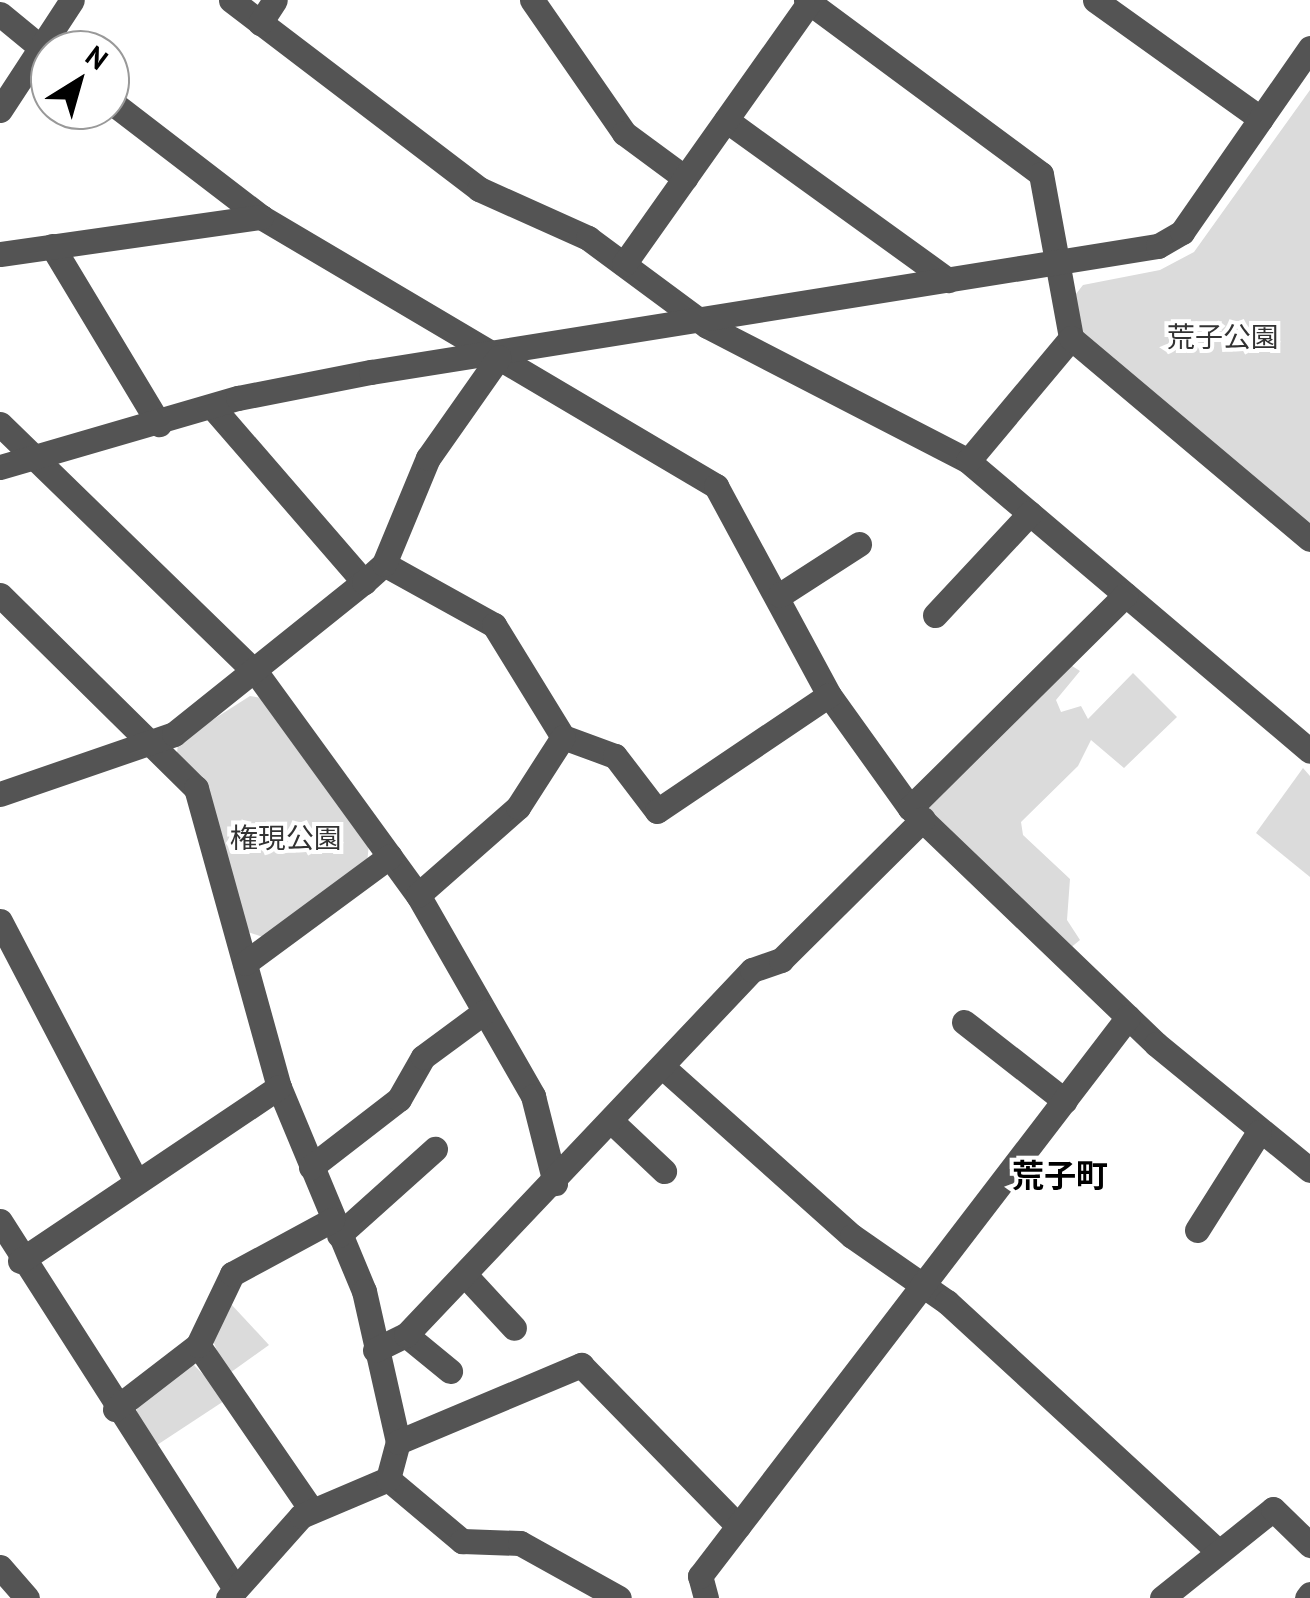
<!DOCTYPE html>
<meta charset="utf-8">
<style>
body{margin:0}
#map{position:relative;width:1310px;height:1598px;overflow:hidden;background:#fff;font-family:"PT Sans","Noto Sans JP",sans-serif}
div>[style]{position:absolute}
.green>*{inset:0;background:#dbdbdb}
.minor>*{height:25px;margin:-12.5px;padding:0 12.5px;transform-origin:12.5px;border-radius:12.5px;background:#545454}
span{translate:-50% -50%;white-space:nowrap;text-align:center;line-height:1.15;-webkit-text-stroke:8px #fff;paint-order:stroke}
.park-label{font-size:28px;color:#323232}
.quarter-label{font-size:32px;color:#000;font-weight:700}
.north{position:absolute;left:30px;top:30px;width:100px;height:100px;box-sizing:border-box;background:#fff;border:2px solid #999;border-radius:50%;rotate:37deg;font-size:28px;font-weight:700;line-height:40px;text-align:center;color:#000}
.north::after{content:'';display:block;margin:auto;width:35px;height:45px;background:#000;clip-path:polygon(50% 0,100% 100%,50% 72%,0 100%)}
</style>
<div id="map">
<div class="green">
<div style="clip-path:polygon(1310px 90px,1310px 526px,1081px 333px,1072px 299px,1083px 285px,1160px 270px,1194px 252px)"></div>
<div style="clip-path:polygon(1069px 664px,1080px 671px,1056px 700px,1061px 712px,1081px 706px,1088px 719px,1133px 673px,1177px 717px,1124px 768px,1091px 740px,1078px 766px,1021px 822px,1023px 835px,1070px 879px,1067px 920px,1080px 940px,1069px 949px,924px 806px)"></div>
<div style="clip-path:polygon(250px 696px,262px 698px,369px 843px,367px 864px,266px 938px,245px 931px,177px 754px,178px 742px)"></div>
<div style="clip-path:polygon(1303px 768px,1310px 776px,1310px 877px,1256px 833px)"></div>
<div style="clip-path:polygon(230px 1303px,269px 1345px,227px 1375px,211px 1336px)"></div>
<div style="clip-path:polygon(192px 1363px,227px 1399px,154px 1447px,134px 1417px,139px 1404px)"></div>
</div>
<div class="minor">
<div style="left:231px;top:0;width:312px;rotate:37.3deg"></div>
<div style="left:479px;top:189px;width:120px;rotate:24.2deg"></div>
<div style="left:588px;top:238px;width:148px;rotate:36.5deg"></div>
<div style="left:707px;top:326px;width:294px;rotate:27.3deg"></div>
<div style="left:968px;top:461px;width:448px;rotate:40.3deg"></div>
<div style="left:532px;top:0;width:162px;rotate:55.3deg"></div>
<div style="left:624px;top:133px;width:76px;rotate:36.4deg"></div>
<div style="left:806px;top:0;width:292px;rotate:36.5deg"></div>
<div style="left:1041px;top:174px;width:167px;rotate:79.6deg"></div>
<div style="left:1071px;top:338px;width:160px;rotate:129.9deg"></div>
<div style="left:1095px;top:0;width:204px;rotate:35.6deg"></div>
<div style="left:0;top:14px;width:65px;rotate:39.4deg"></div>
<div style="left:260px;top:23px;width:27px;rotate:-57deg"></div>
<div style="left:110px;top:101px;width:190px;rotate:37.5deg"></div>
<div style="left:261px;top:217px;width:529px;rotate:30.59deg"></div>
<div style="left:716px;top:486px;width:238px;rotate:61.6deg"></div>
<div style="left:829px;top:695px;width:139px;rotate:54.4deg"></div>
<div style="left:910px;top:808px;width:341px;rotate:43.8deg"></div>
<div style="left:1156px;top:1044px;width:199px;rotate:39.3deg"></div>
<div style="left:0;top:110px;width:131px;rotate:-56.8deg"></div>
<div style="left:726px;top:120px;width:274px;rotate:35.8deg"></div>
<div style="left:52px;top:246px;width:208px;rotate:59deg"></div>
<div style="left:0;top:254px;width:264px;rotate:-8.1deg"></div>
<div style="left:624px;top:264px;width:324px;rotate:-54.7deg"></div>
<div style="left:1071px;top:338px;width:312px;rotate:40.1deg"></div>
<div style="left:215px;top:410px;width:228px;rotate:49.1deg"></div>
<div style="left:0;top:424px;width:360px;rotate:44.2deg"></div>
<div style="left:258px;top:675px;width:272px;rotate:54deg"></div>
<div style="left:418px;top:895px;width:232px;rotate:60.2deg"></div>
<div style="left:533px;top:1096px;width:90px;rotate:75.8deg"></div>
<div style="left:0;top:467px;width:248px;rotate:-16.2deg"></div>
<div style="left:238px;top:398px;width:136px;rotate:-11.1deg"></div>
<div style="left:371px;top:372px;width:797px;rotate:-9.1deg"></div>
<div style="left:1158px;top:246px;width:28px;rotate:-30deg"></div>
<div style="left:1182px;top:232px;width:224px;rotate:-55.2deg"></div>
<div style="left:384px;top:564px;width:126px;rotate:29deg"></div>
<div style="left:494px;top:625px;width:132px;rotate:58.4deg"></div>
<div style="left:563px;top:737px;width:55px;rotate:20.1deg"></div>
<div style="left:615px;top:756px;width:69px;rotate:52.6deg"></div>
<div style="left:657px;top:811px;width:207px;rotate:-34deg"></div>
<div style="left:0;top:595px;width:275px;rotate:44.6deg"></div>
<div style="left:196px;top:788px;width:310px;rotate:74.5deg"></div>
<div style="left:279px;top:1087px;width:221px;rotate:67.4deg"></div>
<div style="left:364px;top:1291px;width:155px;rotate:77.3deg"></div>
<div style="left:780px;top:595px;width:94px;rotate:-32.8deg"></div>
<div style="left:935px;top:615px;width:139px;rotate:-47deg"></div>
<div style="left:0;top:794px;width:184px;rotate:-19deg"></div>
<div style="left:174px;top:734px;width:243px;rotate:-38.7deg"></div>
<div style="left:364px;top:582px;width:27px;rotate:-42deg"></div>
<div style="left:384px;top:564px;width:115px;rotate:-67.5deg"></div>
<div style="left:428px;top:458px;width:123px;rotate:-54.9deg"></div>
<div style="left:910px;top:808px;width:303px;rotate:-44.7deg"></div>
<div style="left:418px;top:895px;width:133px;rotate:-41.3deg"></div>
<div style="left:518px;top:807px;width:83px;rotate:-57.3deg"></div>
<div style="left:0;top:921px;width:291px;rotate:62.4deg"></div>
<div style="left:245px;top:963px;width:180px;rotate:-36.4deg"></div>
<div style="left:964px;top:1022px;width:128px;rotate:38deg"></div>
<div style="left:665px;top:1069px;width:251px;rotate:41.8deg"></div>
<div style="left:852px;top:1236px;width:116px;rotate:34.8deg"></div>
<div style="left:947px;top:1302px;width:368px;rotate:42.6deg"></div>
<div style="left:611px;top:1121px;width:73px;rotate:43.3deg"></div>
<div style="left:311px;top:1167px;width:111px;rotate:-37.7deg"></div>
<div style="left:399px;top:1099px;width:48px;rotate:-60.3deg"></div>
<div style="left:423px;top:1057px;width:76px;rotate:-36.4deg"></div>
<div style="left:0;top:1221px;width:437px;rotate:57.4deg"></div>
<div style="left:1197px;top:1230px;width:116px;rotate:-57.7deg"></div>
<div style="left:339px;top:1235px;width:129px;rotate:-41.9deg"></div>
<div style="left:20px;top:1261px;width:312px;rotate:-33.9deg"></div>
<div style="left:465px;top:1275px;width:72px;rotate:47.2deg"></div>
<div style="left:406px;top:1335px;width:57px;rotate:39.3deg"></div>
<div style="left:198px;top:1345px;width:201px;rotate:55.5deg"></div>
<div style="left:375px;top:1350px;width:34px;rotate:-26deg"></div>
<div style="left:406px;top:1335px;width:503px;rotate:-46.53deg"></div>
<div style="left:752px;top:970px;width:31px;rotate:-19deg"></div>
<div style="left:781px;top:960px;width:200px;rotate:-44.8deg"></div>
<div style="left:115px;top:1409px;width:105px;rotate:-37.6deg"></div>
<div style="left:198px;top:1345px;width:79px;rotate:-64.4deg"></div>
<div style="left:232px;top:1274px;width:114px;rotate:-28.4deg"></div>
<div style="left:388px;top:1479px;width:97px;rotate:40deg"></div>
<div style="left:462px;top:1541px;width:58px;rotate:2deg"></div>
<div style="left:520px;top:1543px;width:113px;rotate:29.1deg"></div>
<div style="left:0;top:1567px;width:41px;rotate:48.9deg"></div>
<div style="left:228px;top:1598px;width:110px;rotate:-48.3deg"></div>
<div style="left:301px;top:1516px;width:95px;rotate:-23deg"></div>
<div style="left:388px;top:1479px;width:38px;rotate:-75deg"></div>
<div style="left:398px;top:1442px;width:199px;rotate:-22.8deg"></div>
<div style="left:581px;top:1365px;width:225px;rotate:45.7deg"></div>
<div style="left:706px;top:1598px;width:23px;rotate:-105deg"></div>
<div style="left:700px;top:1576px;width:704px;rotate:-52.56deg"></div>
<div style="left:1162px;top:1598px;width:142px;rotate:-38.7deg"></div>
<div style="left:1273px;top:1509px;width:52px;rotate:44.2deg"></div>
<div style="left:1307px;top:1598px;width:5px;rotate:-53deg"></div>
</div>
<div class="park-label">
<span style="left:1223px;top:337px">荒子公園</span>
<span style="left:286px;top:838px">権現公園</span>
</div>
<div class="quarter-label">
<span style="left:1060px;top:1175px">荒子町</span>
</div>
<div class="north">N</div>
</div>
